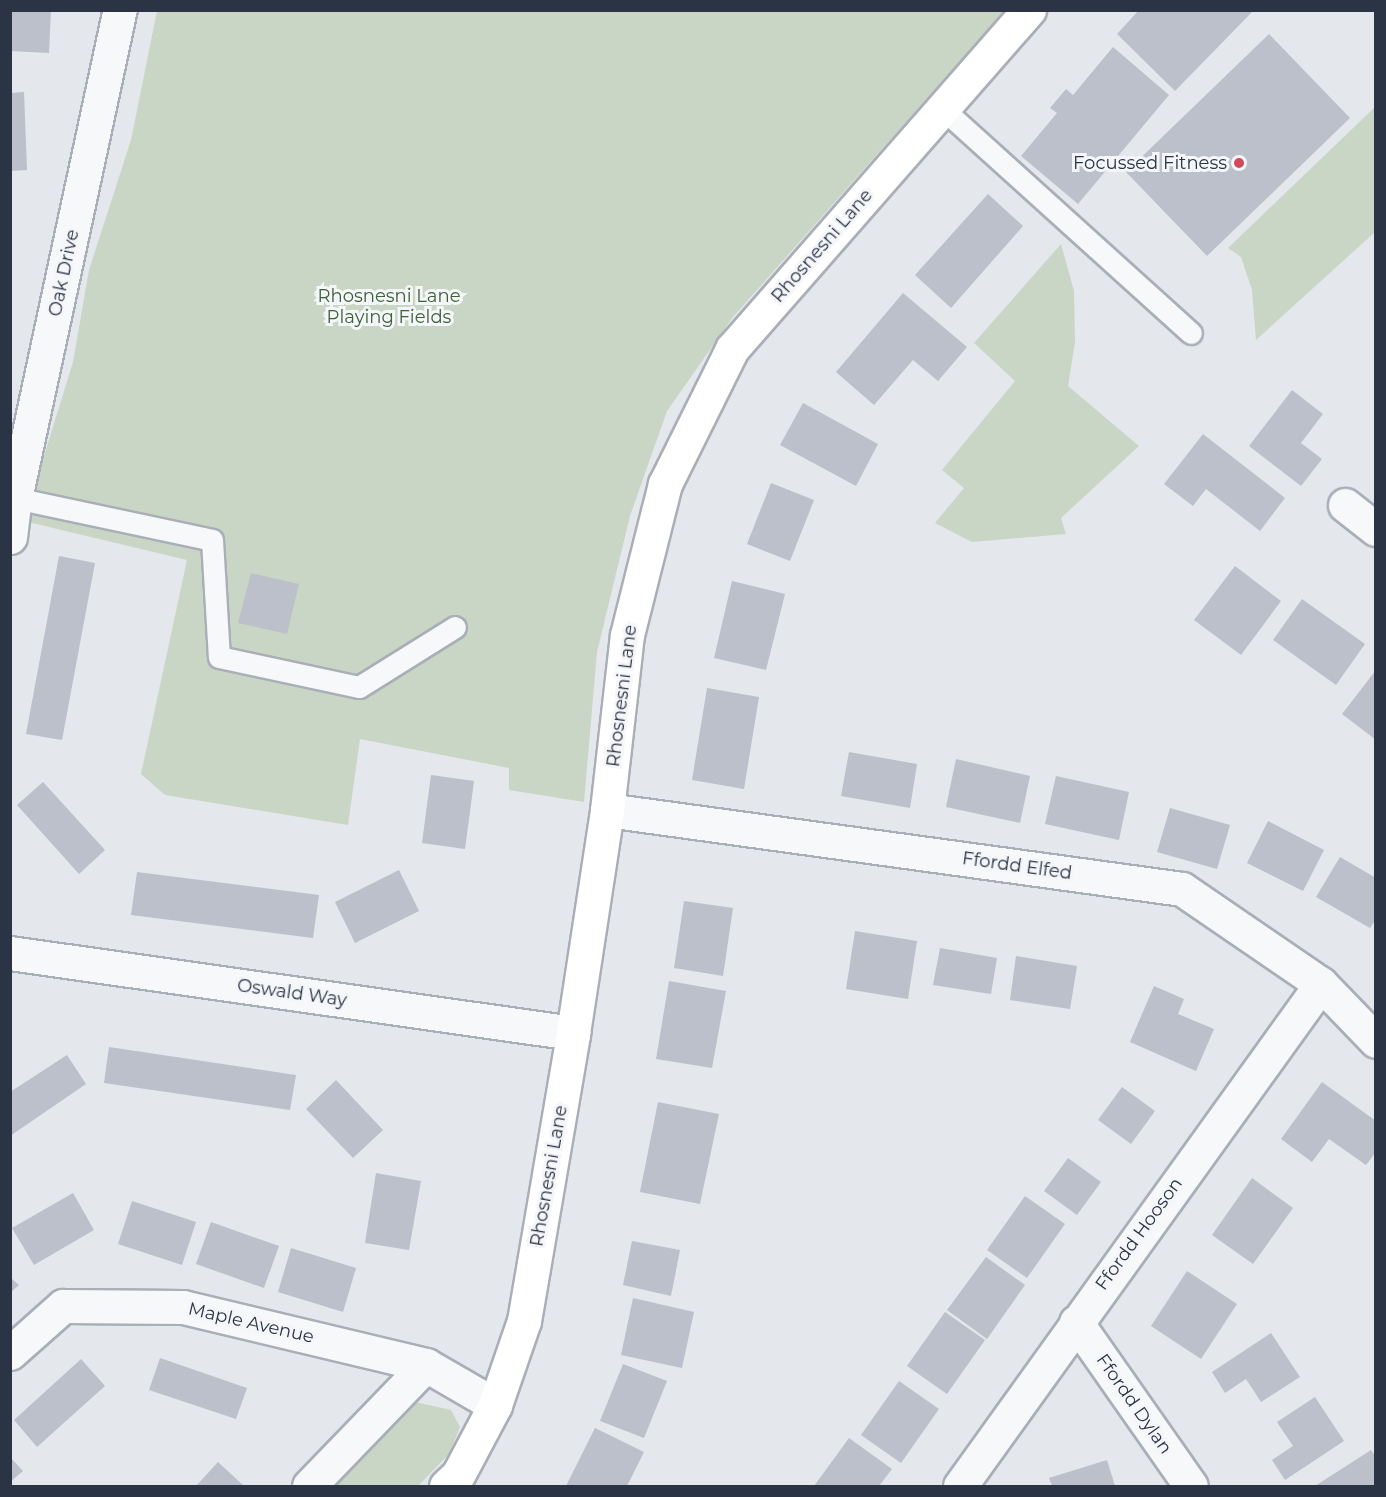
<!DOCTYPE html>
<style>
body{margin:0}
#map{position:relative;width:1386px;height:1497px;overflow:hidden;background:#e4e7ec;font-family:Montserrat,sans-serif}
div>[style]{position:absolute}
.green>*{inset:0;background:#c9d6c5}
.building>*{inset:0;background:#bbc0ca}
.roads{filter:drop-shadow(2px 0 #a9aeb7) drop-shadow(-2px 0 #a9aeb7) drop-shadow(0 2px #a9aeb7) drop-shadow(0 -2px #a9aeb7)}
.lane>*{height:21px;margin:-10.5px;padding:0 10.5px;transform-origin:10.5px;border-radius:10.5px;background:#f7f8fa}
.street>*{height:33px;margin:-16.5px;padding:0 16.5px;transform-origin:16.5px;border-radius:16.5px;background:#f7f8fa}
.secondary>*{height:33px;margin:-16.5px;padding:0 16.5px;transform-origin:16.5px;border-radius:16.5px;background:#fff}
.dots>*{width:16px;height:16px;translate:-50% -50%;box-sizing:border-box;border:3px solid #f4f6f9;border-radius:50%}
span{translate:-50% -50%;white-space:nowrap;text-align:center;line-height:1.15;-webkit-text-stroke:6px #f4f6f9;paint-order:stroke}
.poi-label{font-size:18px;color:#2b3445}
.right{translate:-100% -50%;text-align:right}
.street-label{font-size:18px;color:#2b3445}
.park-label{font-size:18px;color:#3f6138}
.frame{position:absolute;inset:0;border:12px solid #2b3445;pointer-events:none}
</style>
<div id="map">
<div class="green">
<div style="clip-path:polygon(157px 11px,1004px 11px,733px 317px,667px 411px,630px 516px,597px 652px,584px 802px,509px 790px,509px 768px,360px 739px,348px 825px,165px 795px,141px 774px,187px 560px,24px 521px,73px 362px,89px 270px,131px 140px)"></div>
<div style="clip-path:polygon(1375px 107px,1375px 232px,1256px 340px,1252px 290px,1241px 257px,1228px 248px)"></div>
<div style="clip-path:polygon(1061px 244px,1074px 291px,1075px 342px,1068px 386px,1139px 446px,1061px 518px,1066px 534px,972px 542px,935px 523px,964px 488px,942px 470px,1015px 381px,974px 343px)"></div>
<div style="clip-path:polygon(415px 1402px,451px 1410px,460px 1427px,449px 1454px,418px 1486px,323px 1486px,402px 1404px)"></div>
</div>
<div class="building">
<div style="clip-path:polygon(10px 10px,51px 10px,49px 53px,10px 51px)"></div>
<div style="clip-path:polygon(1139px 10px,1254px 10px,1175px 91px,1117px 34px)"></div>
<div style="clip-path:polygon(1269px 34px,1350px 118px,1207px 256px,1126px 172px)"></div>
<div style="clip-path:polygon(1113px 47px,1169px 95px,1078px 204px,1021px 156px,1057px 113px,1050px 108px,1066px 89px,1073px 95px)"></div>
<div style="clip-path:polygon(24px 92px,27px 170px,10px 171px,10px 93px)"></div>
<div style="clip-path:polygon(988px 194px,1023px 226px,951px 308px,915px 275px)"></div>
<div style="clip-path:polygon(903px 293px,967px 347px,938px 381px,913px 360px,874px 405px,836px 372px)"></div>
<div style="clip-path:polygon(1292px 390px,1323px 414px,1301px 443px,1322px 459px,1301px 486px,1249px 446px)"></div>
<div style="clip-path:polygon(803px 403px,878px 444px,856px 486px,780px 445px)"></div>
<div style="clip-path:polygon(1203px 434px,1285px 498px,1260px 531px,1206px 489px,1193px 506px,1164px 484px)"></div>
<div style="clip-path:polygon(771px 483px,814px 500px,790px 561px,747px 544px)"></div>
<div style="clip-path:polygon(59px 556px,95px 563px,62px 740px,26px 734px)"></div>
<div style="clip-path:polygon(1235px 566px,1281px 601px,1241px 655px,1194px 620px)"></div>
<div style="clip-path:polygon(251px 573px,299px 584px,287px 634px,238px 623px)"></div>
<div style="clip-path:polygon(732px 581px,785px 594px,766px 670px,714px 658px)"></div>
<div style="clip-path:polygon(1302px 599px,1365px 644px,1336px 685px,1273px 640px)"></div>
<div style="clip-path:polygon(1376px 670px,1376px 740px,1342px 714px)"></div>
<div style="clip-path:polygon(707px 688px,759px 697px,744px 789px,692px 780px)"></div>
<div style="clip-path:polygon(849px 752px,917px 764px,910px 808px,841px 796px)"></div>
<div style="clip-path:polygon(956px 759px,1030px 776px,1020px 823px,946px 807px)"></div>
<div style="clip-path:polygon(431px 775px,474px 781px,465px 849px,422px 843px)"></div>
<div style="clip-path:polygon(1056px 776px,1129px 792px,1119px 840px,1045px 824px)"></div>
<div style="clip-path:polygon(43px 782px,105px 850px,79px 874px,17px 805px)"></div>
<div style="clip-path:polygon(1170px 808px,1230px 825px,1217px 869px,1157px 852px)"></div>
<div style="clip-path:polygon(1268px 821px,1324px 850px,1303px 891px,1247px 863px)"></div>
<div style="clip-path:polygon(1340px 857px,1376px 878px,1376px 919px,1370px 928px,1316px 897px)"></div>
<div style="clip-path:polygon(399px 870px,419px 911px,355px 943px,335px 902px)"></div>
<div style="clip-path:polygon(137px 872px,319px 895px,313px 938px,131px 915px)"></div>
<div style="clip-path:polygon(684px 901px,733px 908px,723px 976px,674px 968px)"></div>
<div style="clip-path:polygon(855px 931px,917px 941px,908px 999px,846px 989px)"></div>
<div style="clip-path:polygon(940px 948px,997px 958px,991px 994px,933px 985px)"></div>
<div style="clip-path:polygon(1016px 956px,1077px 966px,1070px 1009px,1010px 1000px)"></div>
<div style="clip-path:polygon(669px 981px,726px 991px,712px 1068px,656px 1059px)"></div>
<div style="clip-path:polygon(1154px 986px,1184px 999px,1178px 1014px,1214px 1029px,1196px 1071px,1130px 1042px)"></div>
<div style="clip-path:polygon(109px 1047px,296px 1075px,290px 1110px,104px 1083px)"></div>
<div style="clip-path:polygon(67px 1055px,86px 1084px,10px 1136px,10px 1092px)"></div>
<div style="clip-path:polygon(336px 1080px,383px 1130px,353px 1158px,306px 1109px)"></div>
<div style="clip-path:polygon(1322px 1082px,1376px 1121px,1376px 1152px,1366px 1165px,1329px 1139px,1312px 1162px,1281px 1139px)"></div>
<div style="clip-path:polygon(1122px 1087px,1155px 1111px,1131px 1144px,1098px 1120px)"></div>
<div style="clip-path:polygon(658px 1102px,719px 1114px,700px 1204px,640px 1192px)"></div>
<div style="clip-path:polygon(1068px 1158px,1101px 1182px,1077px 1215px,1044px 1191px)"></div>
<div style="clip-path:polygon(376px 1173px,421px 1181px,409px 1250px,365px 1243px)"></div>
<div style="clip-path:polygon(1252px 1178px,1293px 1208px,1253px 1264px,1212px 1235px)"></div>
<div style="clip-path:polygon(73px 1193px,94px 1230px,34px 1265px,12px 1228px)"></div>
<div style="clip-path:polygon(1025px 1196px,1065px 1224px,1027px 1278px,987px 1250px)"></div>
<div style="clip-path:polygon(132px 1201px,196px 1222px,182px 1265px,118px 1244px)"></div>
<div style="clip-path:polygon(211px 1222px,279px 1246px,264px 1288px,196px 1264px)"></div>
<div style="clip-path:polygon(632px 1241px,680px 1250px,671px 1296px,623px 1285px)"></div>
<div style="clip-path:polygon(291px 1248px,356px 1268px,343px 1312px,278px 1292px)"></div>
<div style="clip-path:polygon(986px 1257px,1025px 1285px,987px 1339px,947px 1310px)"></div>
<div style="clip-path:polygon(1187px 1271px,1237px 1304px,1201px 1359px,1151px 1326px)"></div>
<div style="clip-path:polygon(10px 1277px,19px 1285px,10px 1293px)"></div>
<div style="clip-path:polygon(633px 1298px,694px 1312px,682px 1368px,621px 1355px)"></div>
<div style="clip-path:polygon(945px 1312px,985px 1340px,947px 1394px,907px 1366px)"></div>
<div style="clip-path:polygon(1271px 1333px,1300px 1377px,1261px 1402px,1246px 1379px,1225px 1393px,1212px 1372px)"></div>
<div style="clip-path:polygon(160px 1358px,247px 1388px,236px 1419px,149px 1390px)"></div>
<div style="clip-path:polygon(81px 1359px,105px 1386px,37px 1447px,14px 1420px)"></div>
<div style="clip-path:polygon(623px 1364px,667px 1381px,644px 1438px,600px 1421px)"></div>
<div style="clip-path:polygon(899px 1381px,939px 1409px,901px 1463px,861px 1435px)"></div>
<div style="clip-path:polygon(1315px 1397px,1344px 1441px,1285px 1480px,1272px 1460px,1293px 1446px,1277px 1422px)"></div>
<div style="clip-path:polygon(595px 1428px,644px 1452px,627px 1486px,566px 1486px)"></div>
<div style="clip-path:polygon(849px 1438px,892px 1469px,879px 1486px,814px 1486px)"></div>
<div style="clip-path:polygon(1371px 1450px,1376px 1457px,1376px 1486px,1315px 1486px)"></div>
<div style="clip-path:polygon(10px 1457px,23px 1471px,10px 1482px)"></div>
<div style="clip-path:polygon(1107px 1460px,1115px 1486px,1052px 1486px,1049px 1478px)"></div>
<div style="clip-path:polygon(218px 1462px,244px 1486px,196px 1486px)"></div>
</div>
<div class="roads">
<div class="lane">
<div style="left:943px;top:109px;width:334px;rotate:42.1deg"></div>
<div style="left:15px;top:498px;width:201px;rotate:12deg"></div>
<div style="left:212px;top:540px;width:117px;rotate:86.6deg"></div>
<div style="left:219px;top:657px;width:143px;rotate:12.1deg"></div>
<div style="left:359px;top:687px;width:113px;rotate:-32deg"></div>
</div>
<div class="street">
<div style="left:1345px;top:505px;width:39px;rotate:38deg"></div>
<div style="left:10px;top:537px;width:39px;rotate:-83deg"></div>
<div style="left:15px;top:498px;width:499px;rotate:-77.9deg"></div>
<div style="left:607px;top:810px;width:580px;rotate:7.82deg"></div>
<div style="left:1182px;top:889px;width:168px;rotate:34.4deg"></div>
<div style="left:1321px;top:984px;width:79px;rotate:46deg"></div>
<div style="left:10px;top:953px;width:569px;rotate:8.09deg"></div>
<div style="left:1076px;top:1322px;width:200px;rotate:55deg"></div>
<div style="left:10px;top:1353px;width:71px;rotate:-41.6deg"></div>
<div style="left:63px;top:1306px;width:120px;rotate:0.5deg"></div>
<div style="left:183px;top:1307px;width:250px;rotate:13.4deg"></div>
<div style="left:426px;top:1365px;width:80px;rotate:30.1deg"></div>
<div style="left:309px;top:1486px;width:168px;rotate:-46deg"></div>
<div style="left:960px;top:1486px;width:618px;rotate:-54.28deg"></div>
</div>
<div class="secondary">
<div style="left:446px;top:1486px;width:16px;rotate:-43deg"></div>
<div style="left:458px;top:1475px;width:79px;rotate:-62.1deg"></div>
<div style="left:495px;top:1405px;width:89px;rotate:-71deg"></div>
<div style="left:524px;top:1321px;width:292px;rotate:-80.3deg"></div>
<div style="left:573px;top:1033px;width:226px;rotate:-81.3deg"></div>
<div style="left:607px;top:810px;width:176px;rotate:-83.5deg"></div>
<div style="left:627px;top:635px;width:156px;rotate:-75.9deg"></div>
<div style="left:665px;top:484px;width:151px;rotate:-63.6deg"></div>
<div style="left:732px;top:349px;width:451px;rotate:-48.8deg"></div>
</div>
</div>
<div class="dots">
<div style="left:1239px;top:163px;background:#d1495b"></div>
</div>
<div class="poi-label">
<span class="right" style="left:1227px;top:163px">Focussed Fitness</span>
</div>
<div class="street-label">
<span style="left:822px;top:246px;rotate:-49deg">Rhosnesni Lane</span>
<span style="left:64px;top:273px;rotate:-78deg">Oak Drive</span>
<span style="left:622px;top:696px;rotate:-83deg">Rhosnesni Lane</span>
<span style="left:1017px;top:866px;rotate:8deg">Ffordd Elfed</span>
<span style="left:292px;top:993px;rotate:8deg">Oswald Way</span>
<span style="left:549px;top:1176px;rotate:-80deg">Rhosnesni Lane</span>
<span style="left:1139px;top:1234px;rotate:-54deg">Ffordd Hooson</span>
<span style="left:251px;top:1323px;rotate:13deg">Maple Avenue</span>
<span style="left:1134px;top:1404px;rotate:55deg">Ffordd Dylan</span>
</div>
<div class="park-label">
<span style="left:389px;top:307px">Rhosnesni Lane<br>Playing Fields</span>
</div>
<div class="frame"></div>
</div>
